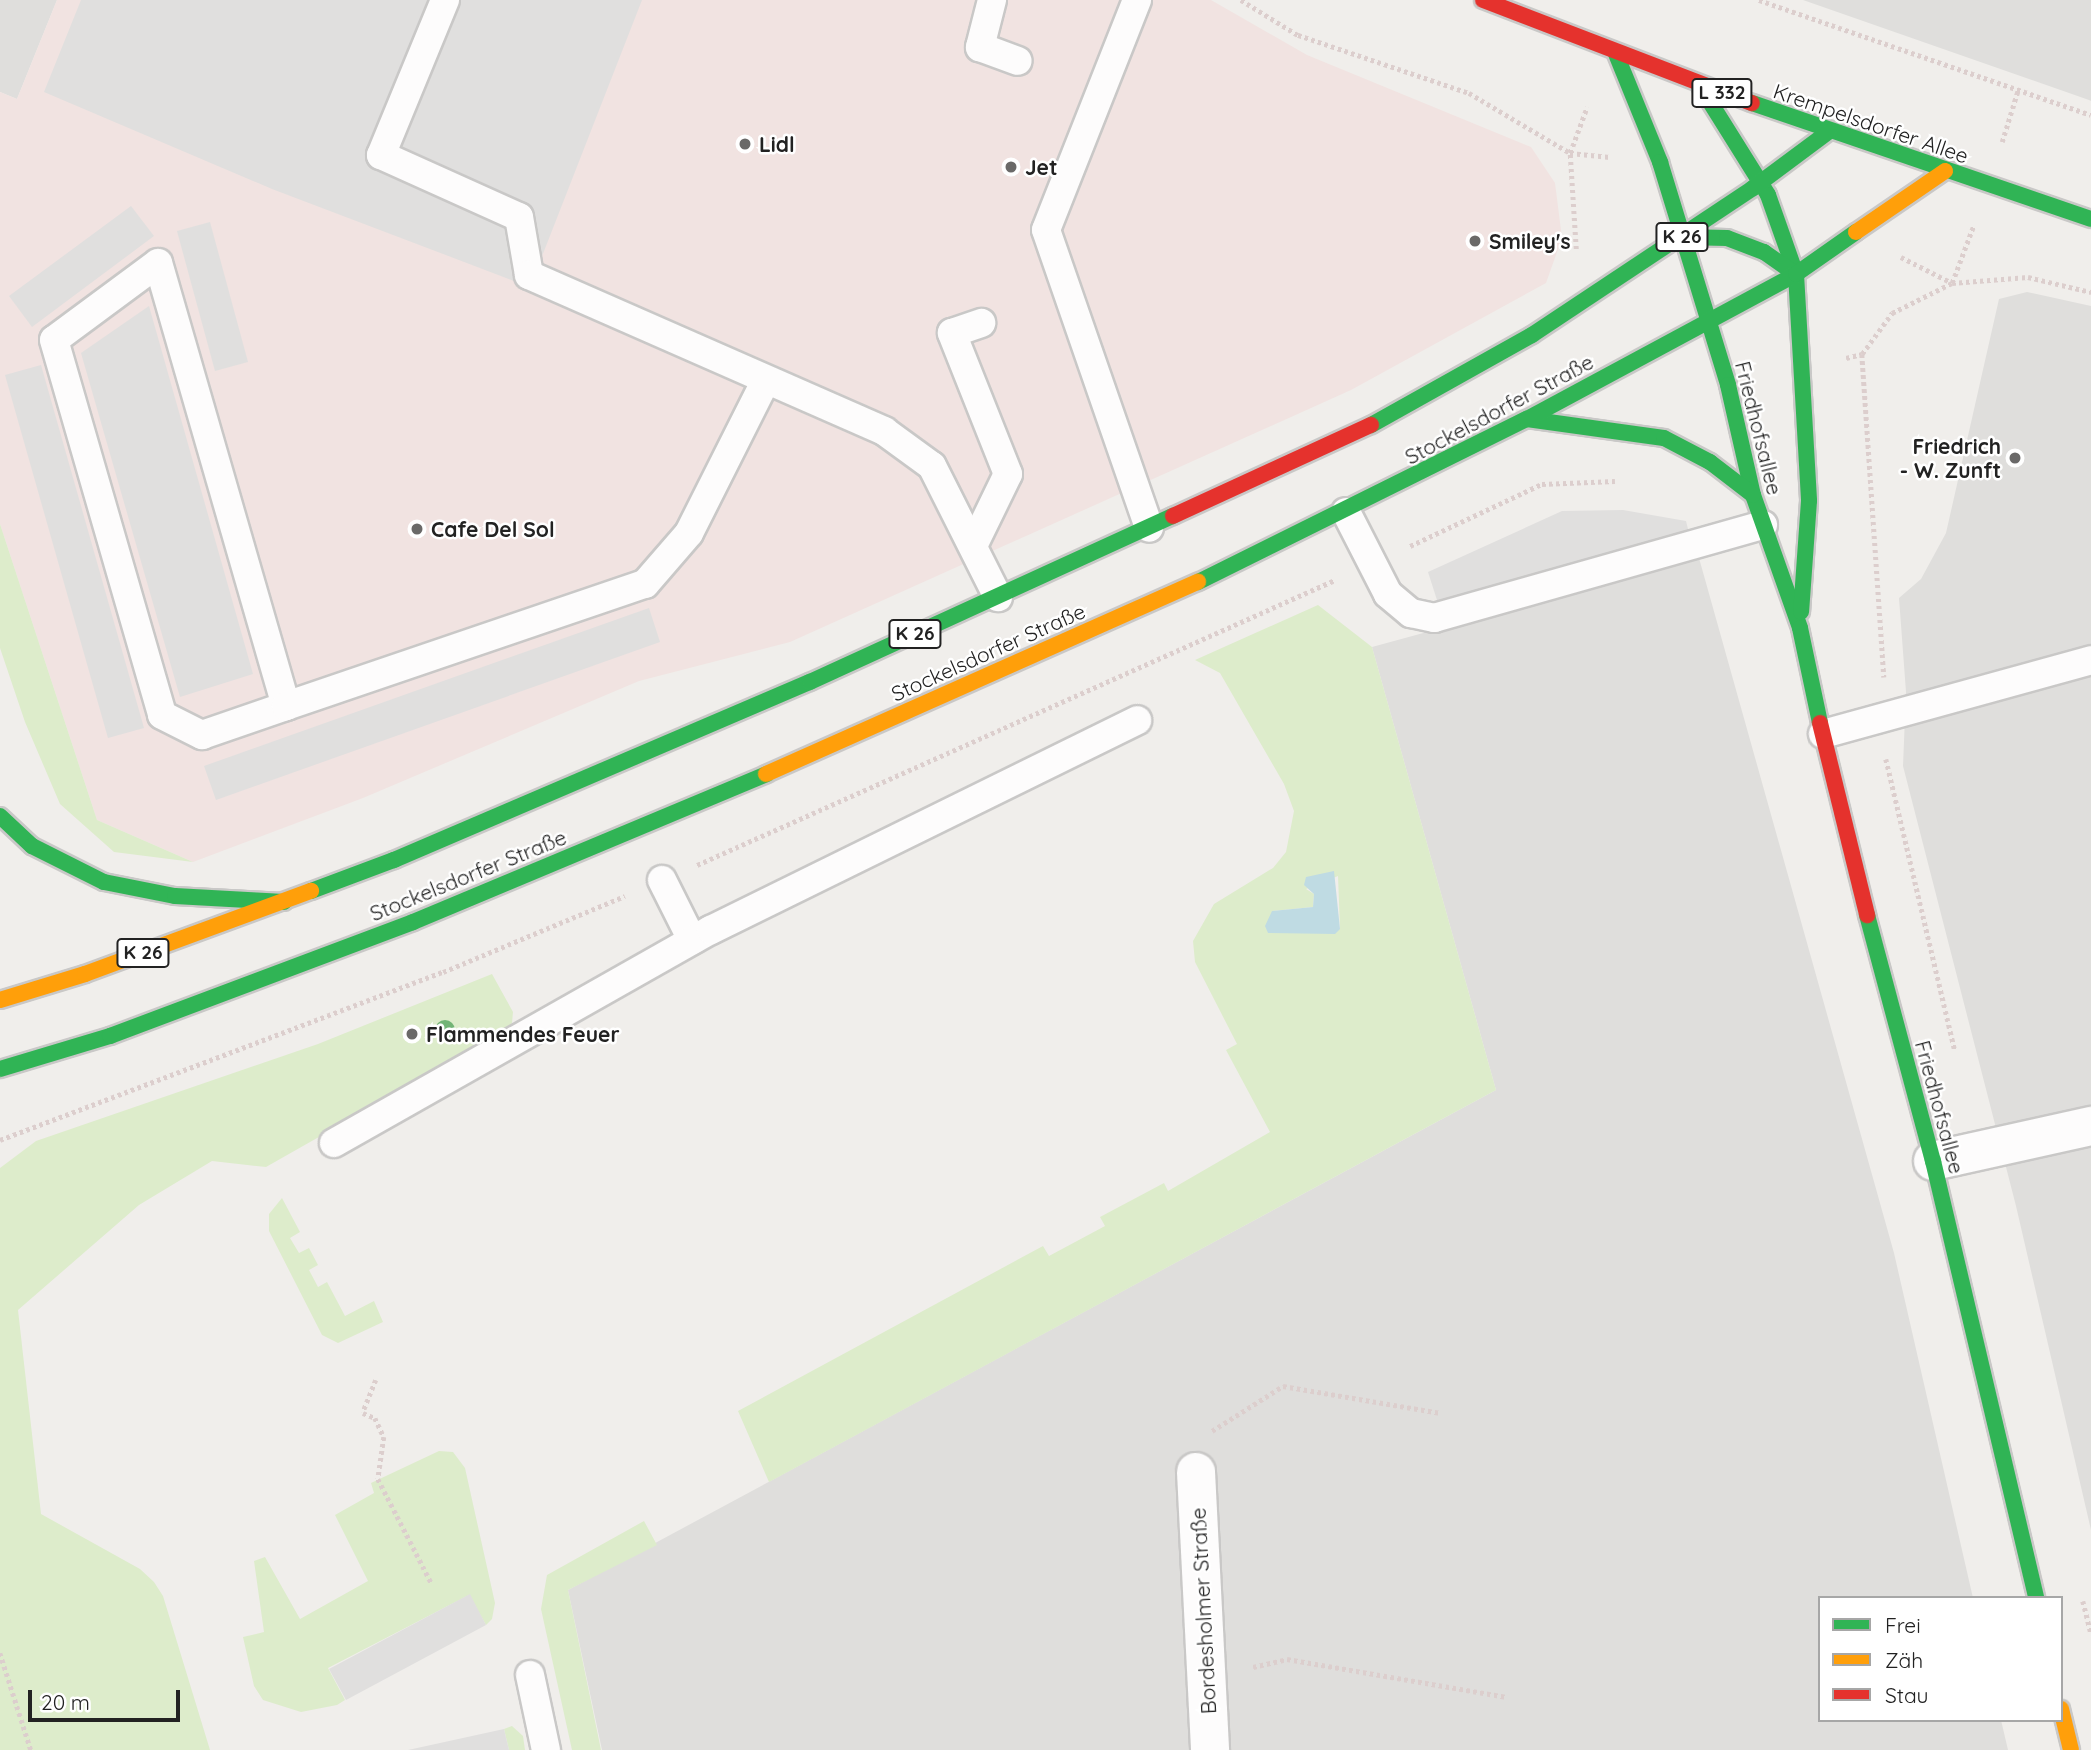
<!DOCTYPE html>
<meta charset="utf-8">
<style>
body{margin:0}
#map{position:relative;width:2091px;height:1750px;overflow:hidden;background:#f0eeeb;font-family:Quicksand,sans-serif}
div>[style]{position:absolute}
.residential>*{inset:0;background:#dfdedc}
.commercial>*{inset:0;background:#f1e3e1}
.grass>*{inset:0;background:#ddeccb}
.parking>*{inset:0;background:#e0dfde}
.water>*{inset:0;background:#bfdbe3}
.path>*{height:4.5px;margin-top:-2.25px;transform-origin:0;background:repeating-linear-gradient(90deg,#dccecd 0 3.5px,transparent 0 7px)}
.roads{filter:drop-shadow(2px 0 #c9c8c7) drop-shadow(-2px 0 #c9c8c7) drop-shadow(0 2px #c9c8c7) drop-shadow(0 -2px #c9c8c7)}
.lane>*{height:28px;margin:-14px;padding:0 14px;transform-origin:14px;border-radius:14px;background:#fdfcfc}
.street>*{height:38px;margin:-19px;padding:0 19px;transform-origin:19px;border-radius:19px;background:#fdfcfc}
.fast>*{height:16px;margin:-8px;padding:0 8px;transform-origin:8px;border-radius:8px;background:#30b455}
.slow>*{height:16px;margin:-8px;padding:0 8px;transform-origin:8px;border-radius:8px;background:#ff9f0a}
.jam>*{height:16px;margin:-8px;padding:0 8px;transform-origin:8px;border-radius:8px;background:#e5322d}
.trees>*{width:20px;height:20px;margin:-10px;border-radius:50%;background:#73b476}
.dots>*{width:19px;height:19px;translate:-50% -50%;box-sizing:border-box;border:4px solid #fff;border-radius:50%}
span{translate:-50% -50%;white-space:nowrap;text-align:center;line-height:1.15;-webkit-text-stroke:5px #fff;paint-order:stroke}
.shield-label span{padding:2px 5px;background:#fff;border:2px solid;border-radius:5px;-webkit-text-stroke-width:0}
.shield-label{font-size:19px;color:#222;font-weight:700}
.street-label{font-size:21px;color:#222}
.poi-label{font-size:21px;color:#222;font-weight:700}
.left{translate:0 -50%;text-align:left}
.right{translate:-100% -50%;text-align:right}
.legend{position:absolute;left:1818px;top:1596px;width:245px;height:126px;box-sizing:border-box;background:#fff;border:2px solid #a7a7a7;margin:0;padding:9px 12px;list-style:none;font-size:21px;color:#222}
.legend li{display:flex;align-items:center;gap:14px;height:35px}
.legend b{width:35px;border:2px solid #a7a7a7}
.scale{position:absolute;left:28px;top:1690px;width:152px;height:32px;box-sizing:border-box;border:4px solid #222;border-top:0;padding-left:9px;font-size:21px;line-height:24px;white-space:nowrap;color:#222;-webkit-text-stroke:5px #fff;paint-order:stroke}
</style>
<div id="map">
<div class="residential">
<div style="clip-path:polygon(0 0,57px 0,17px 99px,0 92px)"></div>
<div style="clip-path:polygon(1803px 0,2091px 0,2091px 101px,2089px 100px)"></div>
<div style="clip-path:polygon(2027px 292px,2091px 306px,2091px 1530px,2016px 1206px,1903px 766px,1906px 692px,1899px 598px,1921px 579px,1946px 533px,1999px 299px)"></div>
<div style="clip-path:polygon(1699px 558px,1894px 1253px,1973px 1598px,1820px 1598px,1820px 1720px,2001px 1720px,2008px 1750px,602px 1750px,568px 1590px,1496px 1090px,1372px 647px)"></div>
</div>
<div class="commercial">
<div style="clip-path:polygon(57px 0,1211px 0,1307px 55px,1531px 147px,1555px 183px,1562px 238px,1546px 283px,1351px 390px,790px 642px,639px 681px,363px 798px,193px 862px,97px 820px,0 524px,0 92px,17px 99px)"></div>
</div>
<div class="grass">
<div style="clip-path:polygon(0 524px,97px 820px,193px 862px,114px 852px,60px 804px,25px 722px,0 648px)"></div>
<div style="clip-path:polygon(evenodd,1318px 605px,1372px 647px,1496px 1090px,769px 1482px,738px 1411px,1043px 1246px,1049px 1256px,1105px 1226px,1100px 1217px,1164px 1183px,1168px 1191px,1270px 1132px,1226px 1050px,1237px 1044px,1195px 962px,1193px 941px,1214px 904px,1273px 868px,1286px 852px,1294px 811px,1284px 784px,1220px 673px,1195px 660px,1318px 605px,1338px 876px,1340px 929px,1272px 911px,1313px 907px,1314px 894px,1306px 889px,1338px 876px)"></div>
<div style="clip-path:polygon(492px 974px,513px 1012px,512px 1023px,504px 1032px,266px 1167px,212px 1161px,139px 1205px,18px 1310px,41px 1514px,140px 1569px,154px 1582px,163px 1596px,210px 1750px,0 1750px,0 1168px,36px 1141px,318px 1044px)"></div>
<div style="clip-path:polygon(282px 1198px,300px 1232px,290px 1238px,299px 1253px,309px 1248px,318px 1265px,309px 1270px,318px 1287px,327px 1282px,345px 1316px,374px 1301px,383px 1322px,338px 1343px,322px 1335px,269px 1231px,269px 1214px)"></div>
<div style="clip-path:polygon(439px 1451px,453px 1452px,465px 1468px,495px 1603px,492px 1619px,486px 1625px,469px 1595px,328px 1668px,345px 1700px,337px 1705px,301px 1712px,263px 1700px,254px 1686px,243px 1637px,264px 1632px,254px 1561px,265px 1557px,300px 1619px,368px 1581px,335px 1515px,374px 1493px,371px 1483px)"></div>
<div style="clip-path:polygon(644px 1521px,657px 1545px,568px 1590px,601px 1750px,572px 1750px,541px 1609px,547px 1575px)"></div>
<div style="clip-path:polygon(512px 1726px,523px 1736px,525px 1750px,509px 1750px,504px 1729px)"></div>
</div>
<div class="parking">
<div style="clip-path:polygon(81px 0,642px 0,530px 287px,272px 189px,44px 92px)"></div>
<div style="clip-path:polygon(131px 206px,154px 236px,32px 327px,9px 296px)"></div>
<div style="clip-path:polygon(210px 222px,248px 362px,215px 371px,177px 231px)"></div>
<div style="clip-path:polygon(149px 306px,253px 674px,180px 697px,81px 353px)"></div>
<div style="clip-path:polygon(41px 365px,144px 728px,108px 738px,5px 375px)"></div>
<div style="clip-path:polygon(1623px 510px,1686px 521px,1695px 557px,1445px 625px,1428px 572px,1562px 511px)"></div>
<div style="clip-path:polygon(649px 608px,660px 642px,216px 800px,204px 766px)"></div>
<div style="clip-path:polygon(470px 1594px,486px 1625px,346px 1700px,329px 1669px)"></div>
<div style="clip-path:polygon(504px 1729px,509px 1750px,408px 1750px)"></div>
</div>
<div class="water">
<div style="clip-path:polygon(1334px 871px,1340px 929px,1335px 934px,1268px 933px,1265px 926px,1272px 911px,1313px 907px,1314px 894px,1304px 885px,1306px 877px)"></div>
</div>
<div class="path">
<div style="left:1241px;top:0;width:67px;rotate:31.6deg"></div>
<div style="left:1298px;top:35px;width:181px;rotate:18.7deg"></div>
<div style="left:1469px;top:93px;width:117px;rotate:30.7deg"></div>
<div style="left:1570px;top:153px;width:40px;rotate:5.7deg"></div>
<div style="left:1759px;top:0;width:351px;rotate:19.1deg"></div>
<div style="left:2002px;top:142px;width:54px;rotate:-72.9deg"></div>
<div style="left:1576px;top:249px;width:96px;rotate:-93.6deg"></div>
<div style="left:1570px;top:153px;width:49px;rotate:-69.7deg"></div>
<div style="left:1901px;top:257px;width:57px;rotate:27deg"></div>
<div style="left:1952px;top:283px;width:60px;rotate:-69.4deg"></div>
<div style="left:1862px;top:354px;width:324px;rotate:86.1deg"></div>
<div style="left:1846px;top:358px;width:16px;rotate:-14deg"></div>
<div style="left:1862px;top:354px;width:51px;rotate:-53.8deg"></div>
<div style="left:1892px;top:313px;width:67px;rotate:-26.6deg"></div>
<div style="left:1952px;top:283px;width:76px;rotate:-4.5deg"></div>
<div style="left:2028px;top:277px;width:65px;rotate:13.4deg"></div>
<div style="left:1410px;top:546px;width:146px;rotate:-25.2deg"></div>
<div style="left:1542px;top:484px;width:73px;rotate:-2.4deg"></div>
<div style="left:1886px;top:759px;width:299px;rotate:76.7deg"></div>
<div style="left:697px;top:865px;width:699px;rotate:-24.07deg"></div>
<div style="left:0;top:1140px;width:474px;rotate:-20.8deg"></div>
<div style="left:443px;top:972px;width:197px;rotate:-22.7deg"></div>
<div style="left:376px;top:1380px;width:35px;rotate:112deg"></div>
<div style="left:363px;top:1413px;width:13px;rotate:23deg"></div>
<div style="left:375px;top:1418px;width:21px;rotate:65deg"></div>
<div style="left:384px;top:1437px;width:42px;rotate:98.1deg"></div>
<div style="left:378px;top:1479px;width:116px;rotate:62.8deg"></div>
<div style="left:1212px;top:1431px;width:84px;rotate:-32.4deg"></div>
<div style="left:1283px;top:1386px;width:160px;rotate:9.7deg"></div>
<div style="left:2083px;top:1601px;width:34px;rotate:76deg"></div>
<div style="left:0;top:1653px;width:102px;rotate:72.3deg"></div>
<div style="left:1253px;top:1667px;width:35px;rotate:-13deg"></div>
<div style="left:1287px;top:1659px;width:223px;rotate:9.8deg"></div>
</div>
<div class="roads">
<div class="lane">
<div style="left:445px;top:0;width:168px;rotate:112.4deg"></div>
<div style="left:381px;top:155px;width:151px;rotate:24.2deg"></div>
<div style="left:519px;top:217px;width:59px;rotate:80.2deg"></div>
<div style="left:529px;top:275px;width:388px;rotate:23.7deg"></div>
<div style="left:884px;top:431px;width:59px;rotate:36.1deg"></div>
<div style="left:932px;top:466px;width:147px;rotate:63.3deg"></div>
<div style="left:992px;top:0;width:49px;rotate:104.3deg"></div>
<div style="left:980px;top:47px;width:40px;rotate:20.2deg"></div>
<div style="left:1137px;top:0;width:247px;rotate:111.6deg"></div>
<div style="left:1046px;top:230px;width:315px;rotate:70.9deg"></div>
<div style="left:1346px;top:512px;width:92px;rotate:62.9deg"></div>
<div style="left:1388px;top:594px;width:30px;rotate:40deg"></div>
<div style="left:1411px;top:613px;width:24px;rotate:12deg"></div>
<div style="left:1434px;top:618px;width:342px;rotate:-15.8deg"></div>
<div style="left:973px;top:546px;width:80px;rotate:-64.1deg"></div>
<div style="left:1008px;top:474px;width:152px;rotate:-111.7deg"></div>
<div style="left:952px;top:333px;width:31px;rotate:-19deg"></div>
<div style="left:286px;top:706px;width:461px;rotate:-106.1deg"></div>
<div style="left:158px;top:263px;width:129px;rotate:143.5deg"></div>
<div style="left:54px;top:340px;width:390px;rotate:73.9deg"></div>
<div style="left:162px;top:715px;width:45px;rotate:26.6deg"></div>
<div style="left:202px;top:735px;width:89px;rotate:-19deg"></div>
<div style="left:286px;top:706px;width:379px;rotate:-18.8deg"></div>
<div style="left:645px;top:584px;width:67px;rotate:-49.2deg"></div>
<div style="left:689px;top:533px;width:169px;rotate:-63.3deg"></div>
<div style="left:1823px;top:734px;width:278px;rotate:-15.4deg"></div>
<div style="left:662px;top:880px;width:67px;rotate:63.4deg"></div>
<div style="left:334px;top:1143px;width:433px;rotate:-29.5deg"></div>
<div style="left:711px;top:930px;width:475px;rotate:-26.2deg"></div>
<div style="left:530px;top:1675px;width:77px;rotate:78deg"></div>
</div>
<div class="street">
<div style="left:1933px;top:1161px;width:162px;rotate:-12.5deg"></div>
<div style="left:1196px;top:1472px;width:278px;rotate:87.1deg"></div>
</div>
<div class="fast">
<div style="left:1616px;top:54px;width:117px;rotate:67.8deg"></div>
<div style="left:1660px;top:162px;width:233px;rotate:73deg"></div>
<div style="left:1728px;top:385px;width:113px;rotate:77.2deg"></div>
<div style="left:1753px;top:495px;width:141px;rotate:70.5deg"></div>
<div style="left:1800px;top:628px;width:97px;rotate:78.1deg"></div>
<div style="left:1700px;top:86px;width:128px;rotate:58deg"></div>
<div style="left:1768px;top:195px;width:84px;rotate:70.5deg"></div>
<div style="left:1796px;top:274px;width:227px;rotate:86.7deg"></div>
<div style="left:1809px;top:501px;width:111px;rotate:94.1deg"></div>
<div style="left:1752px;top:103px;width:358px;rotate:18.9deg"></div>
<div style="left:1682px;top:237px;width:45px;rotate:1.3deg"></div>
<div style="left:1727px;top:238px;width:40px;rotate:21deg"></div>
<div style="left:1764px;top:252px;width:39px;rotate:35deg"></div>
<div style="left:1527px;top:419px;width:138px;rotate:7.9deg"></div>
<div style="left:1664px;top:438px;width:52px;rotate:27.6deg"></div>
<div style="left:1710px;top:462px;width:54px;rotate:37.5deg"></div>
<div style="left:1371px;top:425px;width:184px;rotate:-29.2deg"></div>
<div style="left:1532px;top:335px;width:265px;rotate:-33.6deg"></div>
<div style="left:1753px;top:188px;width:94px;rotate:-36.7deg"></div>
<div style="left:1198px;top:582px;width:367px;rotate:-26.4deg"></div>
<div style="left:1527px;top:419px;width:306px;rotate:-28.3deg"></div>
<div style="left:1796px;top:274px;width:73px;rotate:-35deg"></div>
<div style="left:0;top:816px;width:44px;rotate:43.2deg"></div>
<div style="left:32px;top:846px;width:80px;rotate:26.6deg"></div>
<div style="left:104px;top:882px;width:72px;rotate:11.2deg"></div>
<div style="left:175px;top:896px;width:109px;rotate:3.2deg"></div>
<div style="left:311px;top:891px;width:89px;rotate:-20.5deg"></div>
<div style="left:394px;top:860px;width:452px;rotate:-23.2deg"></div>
<div style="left:810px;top:682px;width:399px;rotate:-24.6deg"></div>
<div style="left:1867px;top:915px;width:255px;rotate:75deg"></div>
<div style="left:1933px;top:1161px;width:449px;rotate:76.7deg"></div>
<div style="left:0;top:1069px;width:115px;rotate:-16.7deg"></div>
<div style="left:110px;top:1036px;width:324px;rotate:-20.6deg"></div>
<div style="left:413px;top:922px;width:383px;rotate:-22.7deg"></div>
</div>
<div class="slow">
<div style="left:1856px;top:232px;width:108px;rotate:-34.4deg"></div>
<div style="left:766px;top:774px;width:473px;rotate:-24deg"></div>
<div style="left:0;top:1000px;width:89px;rotate:-17deg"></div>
<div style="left:85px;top:974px;width:241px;rotate:-20.2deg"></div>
<div style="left:2061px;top:1709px;width:42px;rotate:76.3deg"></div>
</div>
<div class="jam">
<div style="left:1483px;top:0;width:288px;rotate:21deg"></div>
<div style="left:1173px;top:516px;width:218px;rotate:-24.7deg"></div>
<div style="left:1820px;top:723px;width:198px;rotate:76.2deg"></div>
</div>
</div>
<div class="trees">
<div style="left:445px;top:1030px"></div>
</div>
<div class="dots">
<div style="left:745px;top:144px;background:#6a6968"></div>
<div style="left:1011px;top:167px;background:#6a6968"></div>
<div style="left:1475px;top:241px;background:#6a6968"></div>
<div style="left:2015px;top:458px;background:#6a6968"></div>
<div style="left:417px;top:529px;background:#6a6968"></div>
<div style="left:412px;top:1034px;background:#6a6968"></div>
</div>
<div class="shield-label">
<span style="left:1722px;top:93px">L 332</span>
<span style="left:1682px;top:237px">K 26</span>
<span style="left:915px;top:634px">K 26</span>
<span style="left:143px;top:953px">K 26</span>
</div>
<div class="street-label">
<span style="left:1871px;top:123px;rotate:19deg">Krempelsdorfer Allee</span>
<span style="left:1499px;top:409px;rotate:-28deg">Stockelsdorfer Straße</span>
<span style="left:1759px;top:428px;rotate:76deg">Friedhofsallee</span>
<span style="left:988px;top:652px;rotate:-24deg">Stockelsdorfer Straße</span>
<span style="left:468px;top:875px;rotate:-22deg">Stockelsdorfer Straße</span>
<span style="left:1940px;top:1107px;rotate:75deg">Friedhofsallee</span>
<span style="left:1203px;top:1611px;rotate:-93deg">Bordesholmer Straße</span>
</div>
<div class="poi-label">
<span class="left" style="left:759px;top:144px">Lidl</span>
<span class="left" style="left:1025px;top:167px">Jet</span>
<span class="left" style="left:1489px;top:241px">Smiley's</span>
<span class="right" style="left:2001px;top:458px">Friedrich<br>- W. Zunft</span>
<span class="left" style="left:431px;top:529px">Cafe Del Sol</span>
<span class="left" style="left:426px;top:1034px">Flammendes Feuer</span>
</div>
<ul class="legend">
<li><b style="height:9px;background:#30b455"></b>Frei</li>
<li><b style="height:9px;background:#ff9f0a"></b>Zäh</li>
<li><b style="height:9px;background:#e5322d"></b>Stau</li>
</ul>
<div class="scale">20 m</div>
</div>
